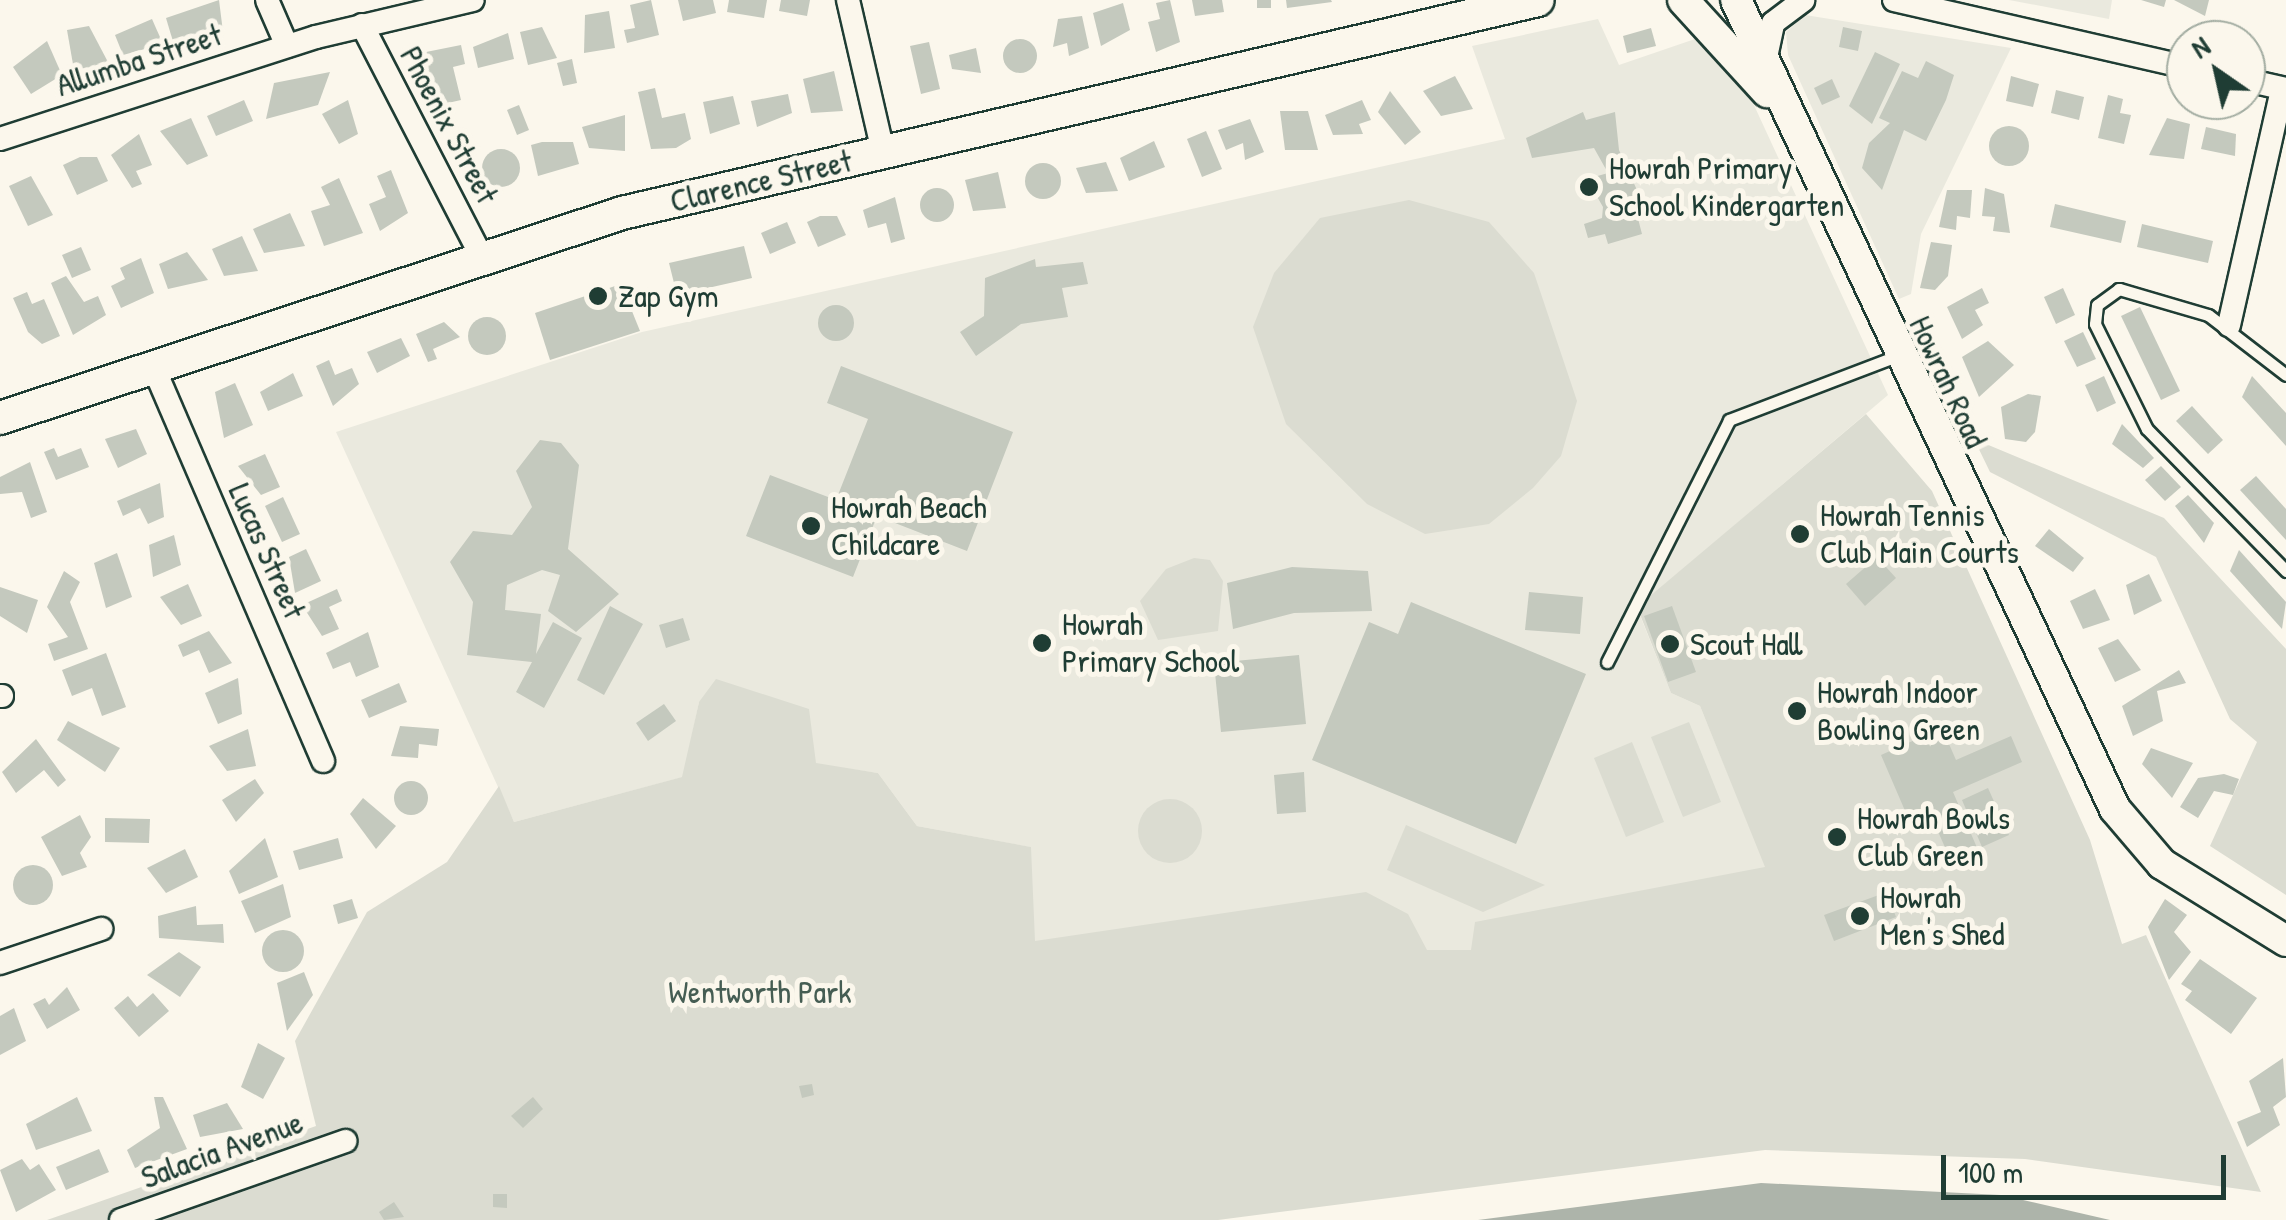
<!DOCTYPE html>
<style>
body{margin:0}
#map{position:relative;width:2286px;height:1220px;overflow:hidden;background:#fbf7ec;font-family:"Patrick Hand",sans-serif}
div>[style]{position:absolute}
.built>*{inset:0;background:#eae9de}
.green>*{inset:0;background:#dbdcd1}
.round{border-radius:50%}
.water>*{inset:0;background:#adb4aa}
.building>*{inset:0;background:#c4c9be}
.roads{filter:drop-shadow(2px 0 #1f3d34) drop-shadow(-2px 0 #1f3d34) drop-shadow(0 2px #1f3d34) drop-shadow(0 -2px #1f3d34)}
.service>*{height:11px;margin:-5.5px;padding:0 5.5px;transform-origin:5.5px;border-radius:5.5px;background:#fbf7ec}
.minor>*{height:22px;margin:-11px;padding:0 11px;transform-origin:11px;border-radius:11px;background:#fbf7ec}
.tertiary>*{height:30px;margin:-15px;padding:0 15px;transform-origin:15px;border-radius:15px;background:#fbf7ec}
.secondary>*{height:32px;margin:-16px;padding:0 16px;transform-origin:16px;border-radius:16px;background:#fbf7ec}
.dots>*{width:28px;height:28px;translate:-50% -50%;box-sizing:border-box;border:5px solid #fbf7ec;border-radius:50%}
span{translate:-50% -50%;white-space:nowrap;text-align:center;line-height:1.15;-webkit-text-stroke:10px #fbf7ec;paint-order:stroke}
.street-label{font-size:32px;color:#1f3d34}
.poi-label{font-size:32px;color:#1f3d34}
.left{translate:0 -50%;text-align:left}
.park-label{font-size:32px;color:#455d53}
.north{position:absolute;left:2166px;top:20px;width:100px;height:100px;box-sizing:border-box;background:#fbf7ec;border:2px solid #a3ada2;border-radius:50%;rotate:326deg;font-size:28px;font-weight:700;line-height:40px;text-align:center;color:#1f3d34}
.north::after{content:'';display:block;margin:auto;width:35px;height:45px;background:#1f3d34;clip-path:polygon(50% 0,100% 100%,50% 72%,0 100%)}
.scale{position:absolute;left:1941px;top:1155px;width:285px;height:45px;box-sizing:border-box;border:5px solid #1f3d34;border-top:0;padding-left:12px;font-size:30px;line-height:35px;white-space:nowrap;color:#1f3d34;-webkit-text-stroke:8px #fbf7ec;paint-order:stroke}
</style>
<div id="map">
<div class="built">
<div style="clip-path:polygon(2009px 0,2112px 0,2109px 19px)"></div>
<div style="clip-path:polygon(1805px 15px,2011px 48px,1921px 234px,1911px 294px,1899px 299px,1788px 55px,1786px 32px)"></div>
<div style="clip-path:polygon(1598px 19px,1619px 65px,1695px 39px,1716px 55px,1753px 103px,1888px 395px,1637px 608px,1671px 693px,1700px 706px,1773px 884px,1041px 1126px,1030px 847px,917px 826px,878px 773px,816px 764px,699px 702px,683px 777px,514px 822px,336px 432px,642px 332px,1505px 139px,1472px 46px)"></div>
</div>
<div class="green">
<div style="clip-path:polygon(1409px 200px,1489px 222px,1534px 273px,1577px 401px,1561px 456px,1533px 488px,1489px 524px,1425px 534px,1367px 504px,1286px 424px,1253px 327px,1274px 273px,1320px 218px)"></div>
<div style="clip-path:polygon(1866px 414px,1932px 491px,2090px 840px,2122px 944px,2146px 935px,2261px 1192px,2025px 1159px,1765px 1150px,1218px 1220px,47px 1220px,316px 1126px,295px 1041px,367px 912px,447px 862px,499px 786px,514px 822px,682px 777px,699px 702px,716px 679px,809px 709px,816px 763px,878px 773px,917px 826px,1031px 847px,1035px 941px,1366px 892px,1408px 914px,1427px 950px,1471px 950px,1475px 922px,1765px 867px,1700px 706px,1671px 693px,1637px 607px)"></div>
<div style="clip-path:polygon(1974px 439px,2164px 518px,2286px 649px,2286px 895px,2210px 846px,2257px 742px,2230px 719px,2156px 557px,1990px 472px)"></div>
<div style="clip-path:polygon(1194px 558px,1210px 560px,1223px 581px,1218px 631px,1158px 640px,1140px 601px,1166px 569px)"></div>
<div style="clip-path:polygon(1689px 722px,1721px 802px,1683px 817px,1651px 737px)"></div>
<div style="clip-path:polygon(1632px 742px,1664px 822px,1626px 837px,1594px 758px)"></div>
<div class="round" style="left:1138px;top:799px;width:64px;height:64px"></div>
<div style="clip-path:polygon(1406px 825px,1545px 885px,1483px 912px,1387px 870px)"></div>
</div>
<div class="water">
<div style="clip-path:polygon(1761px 1183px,2001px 1195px,2110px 1220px,1478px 1220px)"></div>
</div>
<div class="building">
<div style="clip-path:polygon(219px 0,223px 32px,174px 45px,166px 18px)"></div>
<div style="clip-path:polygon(651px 0,659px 35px,627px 43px,624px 30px,635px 28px,630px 5px)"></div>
<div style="clip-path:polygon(678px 0,713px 0,716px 13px,683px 21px)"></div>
<div style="clip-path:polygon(729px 0,767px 0,764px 18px,727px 12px)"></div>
<div style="clip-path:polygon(781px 0,810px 0,807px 16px,779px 11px)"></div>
<div style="clip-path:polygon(1170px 0,1180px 42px,1156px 52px,1148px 22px,1160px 19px,1156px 3px)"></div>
<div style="clip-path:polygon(1192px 0,1222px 0,1224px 12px,1195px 16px)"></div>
<div style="clip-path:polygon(1257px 0,1271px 0,1271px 8px,1257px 8px)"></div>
<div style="clip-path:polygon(1286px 0,1331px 0,1332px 2px,1287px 8px)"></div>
<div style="clip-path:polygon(2141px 0,2166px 0,2164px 7px)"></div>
<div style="clip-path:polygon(2174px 0,2209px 0,2205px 16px)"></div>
<div style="clip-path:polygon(1123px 3px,1130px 30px,1101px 46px,1093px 13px)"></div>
<div style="clip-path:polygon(609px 11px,615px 48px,584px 53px,585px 15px)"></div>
<div style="clip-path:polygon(1082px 16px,1089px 48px,1069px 56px,1067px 43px,1053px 47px,1058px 19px)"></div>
<div style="clip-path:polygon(152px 19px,163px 44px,123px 55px,115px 35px)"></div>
<div style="clip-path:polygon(89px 26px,109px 64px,74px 70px,67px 30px)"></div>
<div style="clip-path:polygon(542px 27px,557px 58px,528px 65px,520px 32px)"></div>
<div style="clip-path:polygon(1843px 27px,1862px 31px,1858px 51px,1839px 47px)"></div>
<div style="clip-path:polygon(1651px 28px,1656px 46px,1627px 53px,1623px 36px)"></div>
<div style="clip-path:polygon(508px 33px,514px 59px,478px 68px,473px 47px)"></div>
<div class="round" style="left:1003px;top:39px;width:34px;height:34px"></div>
<div style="clip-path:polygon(47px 41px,62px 75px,31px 94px,13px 67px)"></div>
<div style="clip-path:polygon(929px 42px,940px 89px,921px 94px,910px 46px)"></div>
<div style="clip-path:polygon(461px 45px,465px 64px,453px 67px,461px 100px,439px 105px,421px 53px)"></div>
<div style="clip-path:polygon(976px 48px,981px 73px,952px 69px,949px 55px)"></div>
<div style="clip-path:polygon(1875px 52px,1900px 64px,1872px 124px,1849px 106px)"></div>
<div style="clip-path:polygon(572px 59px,577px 83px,563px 86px,557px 63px)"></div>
<div style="clip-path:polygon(1926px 61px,1954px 75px,1946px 100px,1926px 141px,1904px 130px,1882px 190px,1862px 168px,1869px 143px,1890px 123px,1879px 118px,1902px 71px,1918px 78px)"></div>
<div style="clip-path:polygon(834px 71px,843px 111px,811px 113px,803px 79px)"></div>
<div style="clip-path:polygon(330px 72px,318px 105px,266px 119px,274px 83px)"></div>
<div style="clip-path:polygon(1455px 76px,1473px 109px,1441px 116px,1423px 91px)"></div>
<div style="clip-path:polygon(2011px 76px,2039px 84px,2033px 107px,2006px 101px)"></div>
<div style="clip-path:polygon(1832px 79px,1840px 97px,1822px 105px,1814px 88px)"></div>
<div style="clip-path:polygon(655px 88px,662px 118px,685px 113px,691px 139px,676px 148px,651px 149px,638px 92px)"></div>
<div style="clip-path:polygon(2056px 90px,2084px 97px,2079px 120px,2051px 113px)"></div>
<div style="clip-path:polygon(1390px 91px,1421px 132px,1405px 145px,1378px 112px)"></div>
<div style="clip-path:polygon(788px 94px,792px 113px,757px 127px,751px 101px)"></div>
<div style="clip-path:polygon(2108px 95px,2123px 99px,2120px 113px,2131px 115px,2124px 144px,2098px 138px)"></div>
<div style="clip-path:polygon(733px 96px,740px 124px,710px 134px,703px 102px)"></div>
<div style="clip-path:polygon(244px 100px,253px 121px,216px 136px,207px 116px)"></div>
<div style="clip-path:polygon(348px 100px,358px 134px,339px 144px,322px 114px)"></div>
<div style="clip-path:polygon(1362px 100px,1371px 120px,1359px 124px,1363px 134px,1333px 135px,1325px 115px)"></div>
<div style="clip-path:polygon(519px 105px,529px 130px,517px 135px,507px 110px)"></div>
<div style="clip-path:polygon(1280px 111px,1308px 111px,1318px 150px,1285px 150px)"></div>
<div style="clip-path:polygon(1583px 112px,1586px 120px,1615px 112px,1619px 150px,1645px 208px,1636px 211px,1642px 234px,1608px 244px,1605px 234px,1588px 238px,1584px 224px,1602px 218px,1603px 207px,1587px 179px,1608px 173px,1594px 148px,1532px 158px,1526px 138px)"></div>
<div style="clip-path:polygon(625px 115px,625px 151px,589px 148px,582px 127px)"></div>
<div style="clip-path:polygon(191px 118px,208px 156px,187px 165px,160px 131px)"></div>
<div style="clip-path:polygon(2167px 118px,2190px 124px,2184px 159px,2149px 155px)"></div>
<div style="clip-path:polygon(1250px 119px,1264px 152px,1245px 160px,1243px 143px,1226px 150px,1218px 130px)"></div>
<div class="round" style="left:1989px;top:126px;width:40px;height:40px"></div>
<div style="clip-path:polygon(2206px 127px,2236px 134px,2235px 156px,2201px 149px)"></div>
<div style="clip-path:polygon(1206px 131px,1222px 169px,1202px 177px,1187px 139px)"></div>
<div style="clip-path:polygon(139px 134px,152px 165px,136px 171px,142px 184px,132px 188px,111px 155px)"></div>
<div style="clip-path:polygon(1154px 141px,1165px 167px,1129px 181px,1120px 158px)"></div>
<div style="clip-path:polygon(542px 142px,573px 142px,579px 164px,538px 176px,531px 145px)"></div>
<div class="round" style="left:482px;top:149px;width:38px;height:38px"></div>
<div style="clip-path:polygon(80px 157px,97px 157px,108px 181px,77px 195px,63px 165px)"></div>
<div style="clip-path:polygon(1106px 162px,1118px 191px,1086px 193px,1076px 168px)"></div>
<div class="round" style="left:1025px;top:163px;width:36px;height:36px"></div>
<div style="clip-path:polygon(391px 170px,408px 213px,380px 231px,369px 204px,386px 197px,377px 176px)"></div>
<div style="clip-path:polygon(998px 172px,1006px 208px,973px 211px,965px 180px)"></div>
<div style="clip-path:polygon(31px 176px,53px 215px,28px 226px,9px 186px)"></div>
<div style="clip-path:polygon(339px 178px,363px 233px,324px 246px,311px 211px,330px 205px,321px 187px)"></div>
<div class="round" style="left:920px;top:188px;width:34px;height:34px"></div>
<div style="clip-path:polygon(1985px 188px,2004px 194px,2010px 233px,1993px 231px,1995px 217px,1982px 216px)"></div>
<div style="clip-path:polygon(1947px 190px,1972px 190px,1970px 218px,1957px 216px,1956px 230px,1939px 227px)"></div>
<div style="clip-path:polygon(895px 197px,905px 239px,891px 243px,886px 223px,868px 228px,863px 210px)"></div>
<div style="clip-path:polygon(2055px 204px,2126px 221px,2121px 243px,2050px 227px)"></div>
<div style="clip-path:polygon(290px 213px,305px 246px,264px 253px,253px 229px)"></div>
<div style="clip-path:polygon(820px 216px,837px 216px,846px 235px,818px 247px,807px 222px)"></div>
<div style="clip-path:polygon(787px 222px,796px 243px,770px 254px,761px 233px)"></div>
<div style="clip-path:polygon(2142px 224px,2213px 241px,2208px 263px,2137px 247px)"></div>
<div style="clip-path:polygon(242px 236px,258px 271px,224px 276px,212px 249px)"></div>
<div style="clip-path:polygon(1931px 242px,1952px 245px,1948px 276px,1935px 290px,1920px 288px)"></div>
<div style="clip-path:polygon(744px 246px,752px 278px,677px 295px,669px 263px)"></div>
<div style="clip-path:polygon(81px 247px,91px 270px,72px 278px,62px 255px)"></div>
<div style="clip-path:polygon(187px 252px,208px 280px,168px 289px,159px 264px)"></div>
<div style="clip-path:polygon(141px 258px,154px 293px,121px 308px,111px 286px,125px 279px,120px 268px)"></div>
<div style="clip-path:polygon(1035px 259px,1036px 267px,1083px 262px,1088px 284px,1062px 288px,1068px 317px,1021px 324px,976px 356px,960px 332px,984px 316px,985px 278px)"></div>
<div style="clip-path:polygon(66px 276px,84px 302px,98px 296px,106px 315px,73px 335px,51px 283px)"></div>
<div style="clip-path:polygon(621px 284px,640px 331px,550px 360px,535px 313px)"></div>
<div style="clip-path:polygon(1982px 288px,1989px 303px,1975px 310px,1983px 325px,1962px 339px,1947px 307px)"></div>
<div style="clip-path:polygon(2063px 288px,2075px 315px,2056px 324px,2044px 297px)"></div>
<div style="clip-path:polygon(27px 292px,32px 304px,44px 299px,60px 336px,42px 344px,28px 332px,13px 298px)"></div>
<div class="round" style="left:818px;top:305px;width:36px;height:36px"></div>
<div style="clip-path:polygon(2140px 307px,2180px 391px,2161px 400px,2121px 316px)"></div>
<div class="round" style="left:468px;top:317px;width:38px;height:38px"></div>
<div style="clip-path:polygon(444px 322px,460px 337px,433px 349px,437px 359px,428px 362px,416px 334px)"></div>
<div style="clip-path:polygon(2083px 332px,2096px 359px,2077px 367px,2064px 341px)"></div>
<div style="clip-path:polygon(401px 338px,410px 356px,377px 373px,367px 352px)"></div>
<div style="clip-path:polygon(1988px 341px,2014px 365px,1979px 397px,1962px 357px)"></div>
<div style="clip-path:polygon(329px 360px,335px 375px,352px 368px,359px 384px,333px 406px,316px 366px)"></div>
<div style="clip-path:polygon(841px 366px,1013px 432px,967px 551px,877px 516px,853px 577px,746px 536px,770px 475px,836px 500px,868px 419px,827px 403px)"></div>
<div style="clip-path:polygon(293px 373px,303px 396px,268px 411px,260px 392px)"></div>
<div style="clip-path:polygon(2104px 376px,2116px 403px,2097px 412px,2085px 385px)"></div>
<div style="clip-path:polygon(2252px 376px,2286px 413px,2286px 446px,2242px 397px)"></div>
<div style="clip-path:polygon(235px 383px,253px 425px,224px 438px,215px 392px)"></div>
<div style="clip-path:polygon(2028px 394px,2041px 396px,2035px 432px,2026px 442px,2005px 439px,2001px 407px)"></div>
<div style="clip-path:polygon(2192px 406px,2223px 440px,2208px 454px,2176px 421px)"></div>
<div style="clip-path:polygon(2122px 424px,2154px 458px,2143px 468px,2112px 444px)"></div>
<div style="clip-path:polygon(136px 429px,147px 454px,118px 468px,105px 439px)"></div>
<div style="clip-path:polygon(540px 440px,561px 443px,579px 465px,568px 549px,619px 594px,576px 632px,548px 611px,560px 575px,542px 570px,507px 585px,505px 610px,541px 614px,536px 654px,553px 622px,582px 638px,544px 708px,516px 692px,532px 662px,467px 655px,473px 602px,450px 562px,473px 531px,512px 535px,532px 507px,516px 471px)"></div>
<div style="clip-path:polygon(54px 448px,58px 457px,81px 448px,89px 467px,56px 480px,44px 452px)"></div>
<div style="clip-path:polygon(265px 454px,280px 487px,261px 495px,238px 466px)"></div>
<div style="clip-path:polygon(30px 462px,47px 512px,31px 518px,22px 492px,0 494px,0 477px)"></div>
<div style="clip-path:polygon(2161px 466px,2181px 487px,2165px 501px,2145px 480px)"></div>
<div style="clip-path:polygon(2256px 476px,2286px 509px,2286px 540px,2240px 490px)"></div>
<div style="clip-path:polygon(160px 483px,164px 517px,148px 524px,140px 508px,123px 516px,117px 501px)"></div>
<div style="clip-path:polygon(2188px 495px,2214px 523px,2204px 543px,2175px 506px)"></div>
<div style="clip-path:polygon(283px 497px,300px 534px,282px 542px,265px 506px)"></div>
<div style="clip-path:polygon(2049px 529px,2084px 558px,2073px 572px,2035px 546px)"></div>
<div style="clip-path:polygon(174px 535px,181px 565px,153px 577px,149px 545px)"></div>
<div style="clip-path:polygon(306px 549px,321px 581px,295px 593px,289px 557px)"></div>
<div style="clip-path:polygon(2239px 550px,2286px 602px,2282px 629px,2230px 571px)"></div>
<div style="clip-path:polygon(117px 553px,132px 597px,106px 608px,94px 563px)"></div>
<div style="clip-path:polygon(1877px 557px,1896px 578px,1865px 606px,1846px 584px)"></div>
<div style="clip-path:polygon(1292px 567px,1368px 571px,1372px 611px,1294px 613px,1233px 629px,1227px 583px)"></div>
<div style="clip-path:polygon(64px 571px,80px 582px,70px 602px,88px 649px,54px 661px,48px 644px,68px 637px,47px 607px)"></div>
<div style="clip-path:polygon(2149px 574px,2162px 601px,2134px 615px,2126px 585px)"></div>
<div style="clip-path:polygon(188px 584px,202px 616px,181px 625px,160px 597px)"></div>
<div style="clip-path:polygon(0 587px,38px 600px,27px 633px,0 616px)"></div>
<div style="clip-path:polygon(337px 589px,342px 601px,329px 607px,339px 629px,322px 636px,302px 605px)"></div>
<div style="clip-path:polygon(2095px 589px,2110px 620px,2083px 629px,2070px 601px)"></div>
<div style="clip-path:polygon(1529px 592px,1583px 597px,1580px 634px,1525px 630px)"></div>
<div style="clip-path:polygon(1411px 602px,1586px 674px,1516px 844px,1312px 760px,1369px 622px,1398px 634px)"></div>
<div style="clip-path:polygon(610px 606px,643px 624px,604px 695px,577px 680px)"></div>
<div style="clip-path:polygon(1672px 606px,1696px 672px,1668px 682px,1644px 616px)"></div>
<div style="clip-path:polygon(683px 618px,690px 640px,666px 648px,659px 625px)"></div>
<div style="clip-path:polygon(209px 631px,232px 663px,209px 673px,199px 650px,183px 657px,178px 645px)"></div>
<div style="clip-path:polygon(368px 632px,379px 667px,356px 677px,350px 662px,333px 669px,326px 653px)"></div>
<div style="clip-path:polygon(2118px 639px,2141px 670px,2115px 682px,2098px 648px)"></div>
<div style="clip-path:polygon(106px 653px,126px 707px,102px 716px,92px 688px,72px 696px,62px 670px)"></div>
<div style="clip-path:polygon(1299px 655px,1306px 724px,1221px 732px,1214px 663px)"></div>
<div style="clip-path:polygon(2179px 670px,2186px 683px,2157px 691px,2163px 721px,2133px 736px,2122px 706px)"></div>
<div style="clip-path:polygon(238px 678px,242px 714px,218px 724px,205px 693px)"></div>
<div style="clip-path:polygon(399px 683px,407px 702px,369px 718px,361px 700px)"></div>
<div style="clip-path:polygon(664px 704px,676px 721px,648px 741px,636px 723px)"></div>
<div style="clip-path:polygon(68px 721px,120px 748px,105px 772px,57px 740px)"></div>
<div style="clip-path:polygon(400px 726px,439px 729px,437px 746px,419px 744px,418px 758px,391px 756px)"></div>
<div style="clip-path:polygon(1942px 728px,1956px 760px,2011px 736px,2022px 762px,1953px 792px,1978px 850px,1951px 861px,1929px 811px,1909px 820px,1881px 755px)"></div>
<div style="clip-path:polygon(248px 729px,256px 766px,227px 771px,209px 746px)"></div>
<div style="clip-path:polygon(36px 739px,66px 780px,58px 787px,44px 770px,16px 793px,2px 772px)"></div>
<div style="clip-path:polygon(2151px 748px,2193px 763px,2172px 798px,2142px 764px)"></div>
<div style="clip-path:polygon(1304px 772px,1306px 812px,1277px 814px,1274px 775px)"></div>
<div style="clip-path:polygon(2224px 774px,2239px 779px,2233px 795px,2214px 791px,2198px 818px,2180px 807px,2198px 778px)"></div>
<div style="clip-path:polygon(255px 779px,264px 793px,236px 822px,222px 800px)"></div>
<div class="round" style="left:394px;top:781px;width:34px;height:34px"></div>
<div style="clip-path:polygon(1988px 788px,2009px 835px,1982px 847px,1962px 800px)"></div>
<div style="clip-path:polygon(363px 798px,396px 826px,376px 849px,350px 814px)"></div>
<div style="clip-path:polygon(80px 815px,91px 837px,80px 853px,87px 867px,62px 876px,41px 837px)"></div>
<div style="clip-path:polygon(105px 818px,150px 819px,149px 843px,105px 842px)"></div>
<div style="clip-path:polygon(265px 838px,278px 877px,239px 894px,229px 871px)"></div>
<div style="clip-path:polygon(338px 838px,343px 858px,299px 870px,293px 851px)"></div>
<div style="clip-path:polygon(185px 849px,198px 877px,166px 893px,147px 868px)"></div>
<div class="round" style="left:13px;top:865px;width:40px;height:40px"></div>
<div style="clip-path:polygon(283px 884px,291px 917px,255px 933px,241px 901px)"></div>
<div style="clip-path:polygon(1887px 892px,1896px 917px,1834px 941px,1824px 915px)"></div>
<div style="clip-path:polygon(352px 899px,358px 918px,338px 924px,333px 905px)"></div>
<div style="clip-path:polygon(2165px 899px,2187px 915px,2174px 932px,2191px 952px,2169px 980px,2148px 927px)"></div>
<div style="clip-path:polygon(196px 906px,197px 925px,223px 924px,224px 943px,159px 938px,158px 916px)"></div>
<div class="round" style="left:262px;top:930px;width:42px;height:42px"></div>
<div style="clip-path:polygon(179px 952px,201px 967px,180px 997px,147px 975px)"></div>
<div style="clip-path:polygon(2200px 959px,2257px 998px,2231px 1034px,2185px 1000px,2192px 991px,2181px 984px)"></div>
<div style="clip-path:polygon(304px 972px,313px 995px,287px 1031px,277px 983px)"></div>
<div class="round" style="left:711px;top:982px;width:24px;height:24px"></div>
<div style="clip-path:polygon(67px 987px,80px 1010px,47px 1029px,33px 1004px,45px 998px,49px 1005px)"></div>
<div style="clip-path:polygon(153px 993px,169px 1011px,139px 1037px,114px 1008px,128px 996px,137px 1007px)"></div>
<div style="clip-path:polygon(14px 1008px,26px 1041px,0 1055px,0 1016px)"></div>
<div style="clip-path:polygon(258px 1043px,285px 1058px,263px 1099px,241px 1087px)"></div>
<div style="clip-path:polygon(2283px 1058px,2286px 1097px,2273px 1107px,2280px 1125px,2247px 1147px,2237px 1122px,2261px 1112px,2249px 1081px)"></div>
<div style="clip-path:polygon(812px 1084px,814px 1095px,802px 1098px,799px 1086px)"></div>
<div style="clip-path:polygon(77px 1097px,92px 1131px,36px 1150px,26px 1124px)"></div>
<div style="clip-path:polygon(154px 1097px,163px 1097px,187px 1149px,135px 1168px,127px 1150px,160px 1128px)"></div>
<div style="clip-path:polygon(533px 1097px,543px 1109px,523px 1128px,511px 1116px)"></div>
<div style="clip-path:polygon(227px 1103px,243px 1129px,200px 1137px,193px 1115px)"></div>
<div style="clip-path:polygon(99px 1149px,109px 1172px,66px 1190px,56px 1167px)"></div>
<div style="clip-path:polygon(22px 1159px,30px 1170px,39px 1164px,56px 1190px,16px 1212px,0 1170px)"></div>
<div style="clip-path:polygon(493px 1194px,507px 1194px,507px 1208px,493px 1207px)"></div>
<div style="clip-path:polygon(394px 1202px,404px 1217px,384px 1220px,379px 1212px)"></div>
</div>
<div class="roads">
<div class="service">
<div style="left:2286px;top:375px;width:98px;rotate:-142.4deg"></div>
<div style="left:2208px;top:315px;width:93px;rotate:-163.7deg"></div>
<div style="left:2119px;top:289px;width:27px;rotate:144deg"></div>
<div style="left:2097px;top:305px;width:19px;rotate:96deg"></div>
<div style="left:2095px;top:324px;width:117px;rotate:63.7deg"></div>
<div style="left:2147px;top:429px;width:199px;rotate:45.6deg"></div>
<div style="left:1607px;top:662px;width:271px;rotate:-63.2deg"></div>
<div style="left:1729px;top:420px;width:180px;rotate:-20.9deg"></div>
</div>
<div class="minor">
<div style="left:267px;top:0;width:50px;rotate:66.5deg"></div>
<div style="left:848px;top:0;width:156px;rotate:77deg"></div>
<div style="left:1894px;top:0;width:300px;rotate:12.9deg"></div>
<div style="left:362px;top:25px;width:258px;rotate:62.7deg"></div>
<div style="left:1765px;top:62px;width:40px;rotate:-78deg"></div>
<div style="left:1773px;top:23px;width:38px;rotate:-37deg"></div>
<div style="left:2246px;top:80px;width:41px;rotate:12.7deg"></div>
<div style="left:0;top:139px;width:332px;rotate:-17.9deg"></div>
<div style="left:316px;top:37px;width:161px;rotate:-13.3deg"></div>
<div style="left:2229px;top:325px;width:242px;rotate:-77.3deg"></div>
<div style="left:153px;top:366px;width:430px;rotate:66.7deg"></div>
<div style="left:0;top:696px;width:2px"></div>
<div style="left:0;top:963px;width:107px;rotate:-18.6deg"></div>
<div style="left:121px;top:1220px;width:238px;rotate:-19.4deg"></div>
</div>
<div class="tertiary">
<div style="left:1683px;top:0;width:125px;rotate:47.6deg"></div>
<div style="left:1736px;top:0;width:893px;rotate:64.9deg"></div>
<div style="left:2115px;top:809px;width:72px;rotate:49.5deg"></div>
<div style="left:2162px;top:864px;width:146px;rotate:31.8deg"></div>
</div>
<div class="secondary">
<div style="left:0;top:418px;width:655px;rotate:-18.24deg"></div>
<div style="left:622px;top:213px;width:940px;rotate:-13.09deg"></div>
</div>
</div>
<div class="dots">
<div style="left:1589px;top:187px;background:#1f3d34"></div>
<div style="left:598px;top:296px;background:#1f3d34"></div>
<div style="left:811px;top:526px;background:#1f3d34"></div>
<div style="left:1800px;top:534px;background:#1f3d34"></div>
<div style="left:1042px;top:643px;background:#1f3d34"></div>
<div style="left:1670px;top:644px;background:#1f3d34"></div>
<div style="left:1797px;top:711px;background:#1f3d34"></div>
<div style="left:1837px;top:837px;background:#1f3d34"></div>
<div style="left:1860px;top:916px;background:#1f3d34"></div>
</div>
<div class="street-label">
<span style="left:139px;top:60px;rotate:-18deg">Allumba Street</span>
<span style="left:449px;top:125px;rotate:62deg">Phoenix Street</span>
<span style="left:761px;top:181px;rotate:-13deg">Clarence Street</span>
<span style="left:1948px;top:382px;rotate:65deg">Howrah Road</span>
<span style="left:267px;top:551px;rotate:66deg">Lucas Street</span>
<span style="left:222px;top:1150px;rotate:-20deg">Salacia Avenue</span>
</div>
<div class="poi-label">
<span class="left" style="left:1609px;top:187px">Howrah Primary<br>School Kindergarten</span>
<span class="left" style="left:618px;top:296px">Zap Gym</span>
<span class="left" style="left:831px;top:526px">Howrah Beach<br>Childcare</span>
<span class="left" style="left:1820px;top:534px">Howrah Tennis<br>Club Main Courts</span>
<span class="left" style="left:1062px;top:643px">Howrah<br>Primary School</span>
<span class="left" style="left:1690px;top:644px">Scout Hall</span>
<span class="left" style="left:1817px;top:711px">Howrah Indoor<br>Bowling Green</span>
<span class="left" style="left:1857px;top:837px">Howrah Bowls<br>Club Green</span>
<span class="left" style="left:1880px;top:916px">Howrah<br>Men's Shed</span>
</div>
<div class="park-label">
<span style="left:760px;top:992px">Wentworth Park</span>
</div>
<div class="north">N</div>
<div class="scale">100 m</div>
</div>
